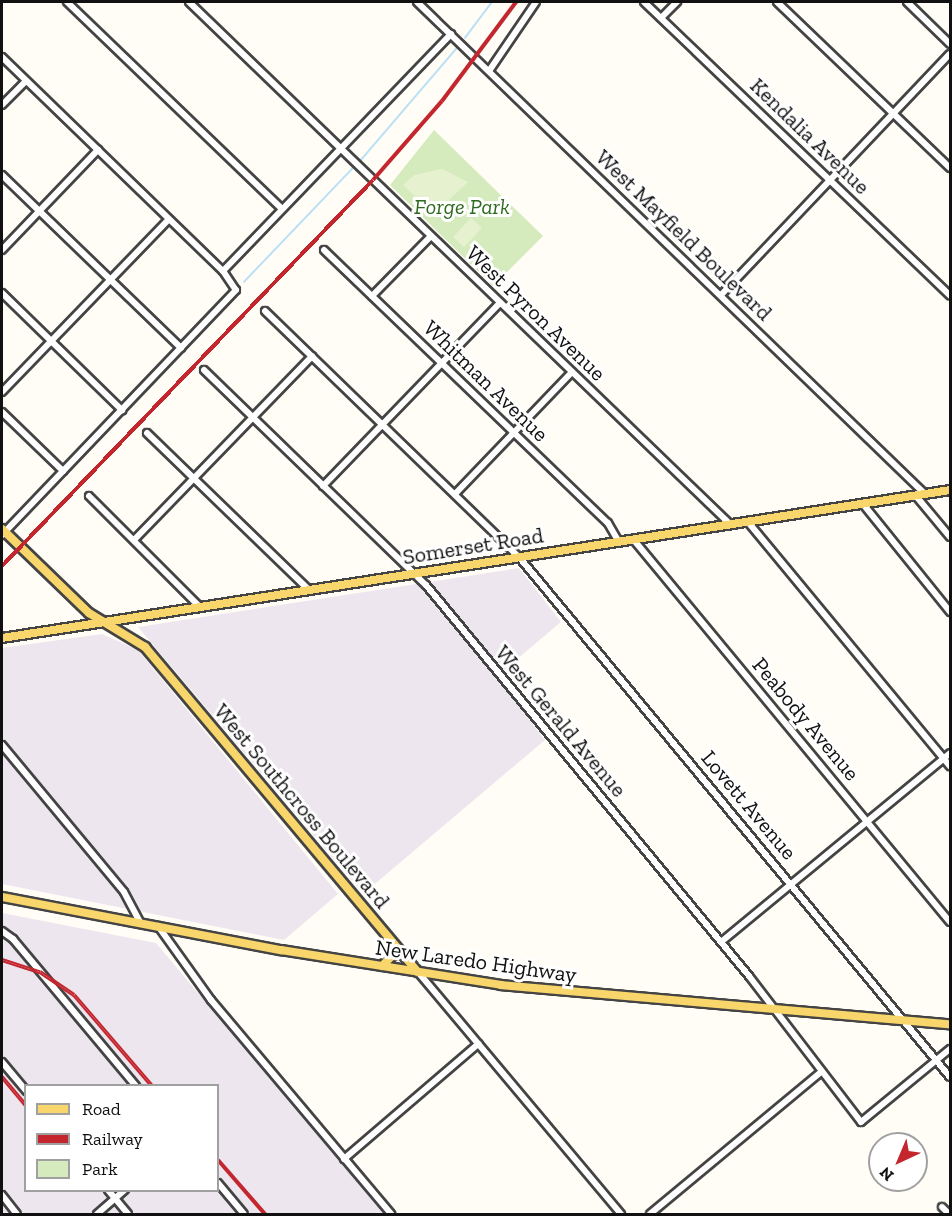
<!DOCTYPE html>
<style>
body{margin:0}
#map{position:relative;width:952px;height:1216px;overflow:hidden;background:#fffdf5;font-family:"Zilla Slab",serif}
div>[style]{position:absolute}
.industrial>*{inset:0;background:#eee6ef}
.green>*{inset:0;background:#d5ebbd}
.pitch>*{inset:0;background:#e6f2cf}
.stream>*{height:1.5px;margin:-0.75px;padding:0 0.75px;transform-origin:0.75px;border-radius:0.75px;background:#b9e0f7}
.roads{filter:drop-shadow(2px 0 #444) drop-shadow(-2px 0 #444) drop-shadow(0 2px #444) drop-shadow(0 -2px #444)}
.minor>*{height:6px;margin:-3px;padding:0 3px;transform-origin:3px;border-radius:3px;background:#fff}
.major>*{height:8px;margin:-4px;padding:0 4px;transform-origin:4px;border-radius:4px;background:#f9d66b}
.rail>*{height:4px;margin-top:-2px;transform-origin:0;background:repeating-linear-gradient(90deg,#fff 0 4.5px,#c4262e 0 9px);box-sizing:border-box;border-block:2px solid #c4262e}
span{translate:-50% -50%;white-space:nowrap;text-align:center;line-height:1.15;-webkit-text-stroke:6px #fff;paint-order:stroke}
.street-label{font-size:22px;color:#111}
.park-label{font-size:22px;color:#2f6b1f;font-style:italic}
.frame{position:absolute;inset:0;border:3px solid #111;pointer-events:none}
.legend{position:absolute;left:24px;top:1084px;width:195px;height:108px;box-sizing:border-box;background:#fff;border:2px solid #a0a0a0;margin:0;padding:8px 10px;list-style:none;font-size:18px;color:#111}
.legend li{display:flex;align-items:center;gap:12px;height:30px}
.legend b{width:30px;border:2px solid #a0a0a0}
.north{position:absolute;left:868px;top:1132px;width:60px;height:60px;box-sizing:border-box;background:#fff;border:2px solid #a0a0a0;border-radius:50%;rotate:224deg;font-size:16px;font-weight:700;line-height:24px;text-align:center;color:#111}
.north::after{content:'';display:block;margin:auto;width:21px;height:27px;background:#c4262e;clip-path:polygon(50% 0,100% 100%,50% 72%,0 100%)}
</style>
<div id="map">
<div class="industrial">
<div style="clip-path:polygon(519px 568px,561px 622px,496px 677px,545px 740px,363px 894px,138px 627px)"></div>
<div style="clip-path:polygon(102px 634px,138px 650px,338px 894px,284px 940px,2px 884px,2px 648px)"></div>
<div style="clip-path:polygon(evenodd,2px 913px,156px 943px,384px 1214px,2px 1214px,2px 913px,26px 1086px,218px 1086px,218px 1190px,26px 1190px,26px 1086px)"></div>
</div>
<div class="green">
<div style="clip-path:polygon(434px 130px,543px 236px,493px 286px,390px 185px)"></div>
</div>
<div class="pitch">
<div style="clip-path:polygon(442px 169px,468px 182px,434px 214px,403px 185px,414px 175px)"></div>
<div style="clip-path:polygon(471px 218px,482px 228px,464px 247px,453px 237px)"></div>
</div>
<div class="stream">
<div style="left:465px;top:38px;width:45px;rotate:-53.1deg"></div>
<div style="left:361px;top:160px;width:146px;rotate:-49.4deg"></div>
<div style="left:244px;top:282px;width:158px;rotate:-46.3deg"></div>
</div>
<div class="roads">
<div class="minor">
<div style="left:67px;top:2px;width:298px;rotate:43.9deg"></div>
<div style="left:189px;top:2px;width:752px;rotate:43.98deg"></div>
<div style="left:417px;top:2px;width:707px;rotate:44.08deg"></div>
<div style="left:644px;top:2px;width:424px;rotate:43.8deg"></div>
<div style="left:777px;top:2px;width:240px;rotate:43.8deg"></div>
<div style="left:907px;top:2px;width:60px;rotate:44.3deg"></div>
<div style="left:661px;top:18px;width:23px;rotate:-45deg"></div>
<div style="left:2px;top:57px;width:308px;rotate:44.1deg"></div>
<div style="left:223px;top:271px;width:23px;rotate:56deg"></div>
<div style="left:236px;top:290px;width:339px;rotate:133.7deg"></div>
<div style="left:489px;top:71px;width:83px;rotate:-55.7deg"></div>
<div style="left:2px;top:105px;width:34px;rotate:-45deg"></div>
<div style="left:2px;top:175px;width:249px;rotate:44deg"></div>
<div style="left:2px;top:250px;width:139px;rotate:-46.2deg"></div>
<div style="left:324px;top:250px;width:394px;rotate:43.9deg"></div>
<div style="left:608px;top:523px;width:22px;rotate:60deg"></div>
<div style="left:223px;top:271px;width:329px;rotate:-46.1deg"></div>
<div style="left:2px;top:293px;width:168px;rotate:44.3deg"></div>
<div style="left:721px;top:295px;width:332px;rotate:-46.5deg"></div>
<div style="left:372px;top:296px;width:84px;rotate:-45.5deg"></div>
<div style="left:265px;top:311px;width:354px;rotate:44.1deg"></div>
<div style="left:519px;top:557px;width:675px;rotate:50.35deg"></div>
<div style="left:204px;top:370px;width:309px;rotate:44.1deg"></div>
<div style="left:426px;top:585px;width:507px;rotate:50.44deg"></div>
<div style="left:749px;top:976px;width:184px;rotate:52.5deg"></div>
<div style="left:861px;top:1122px;width:115px;rotate:-39.4deg"></div>
<div style="left:2px;top:392px;width:240px;rotate:-46deg"></div>
<div style="left:2px;top:412px;width:85px;rotate:44deg"></div>
<div style="left:147px;top:433px;width:226px;rotate:44.1deg"></div>
<div style="left:323px;top:486px;width:255px;rotate:-46deg"></div>
<div style="left:455px;top:494px;width:169px;rotate:-46.2deg"></div>
<div style="left:89px;top:496px;width:157px;rotate:45deg"></div>
<div style="left:916px;top:496px;width:53px;rotate:50.3deg"></div>
<div style="left:863px;top:504px;width:139px;rotate:51.1deg"></div>
<div style="left:748px;top:522px;width:317px;rotate:50.4deg"></div>
<div style="left:633px;top:539px;width:497px;rotate:50.4deg"></div>
<div style="left:134px;top:540px;width:256px;rotate:-45.9deg"></div>
<div style="left:2px;top:745px;width:191px;rotate:50.3deg"></div>
<div style="left:124px;top:892px;width:34px;rotate:62deg"></div>
<div style="left:158px;top:926px;width:91px;rotate:54.4deg"></div>
<div style="left:211px;top:1000px;width:280px;rotate:49.9deg"></div>
<div style="left:2px;top:931px;width:14px;rotate:36deg"></div>
<div style="left:13px;top:939px;width:192px;rotate:50.1deg"></div>
<div style="left:721px;top:942px;width:297px;rotate:-39.5deg"></div>
<div style="left:418px;top:972px;width:316px;rotate:50deg"></div>
<div style="left:2px;top:1062px;width:38px;rotate:50deg"></div>
<div style="left:344px;top:1159px;width:177px;rotate:-40.6deg"></div>
<div style="left:218px;top:1183px;width:40px;rotate:50deg"></div>
<div style="left:108px;top:1190px;width:31px;rotate:50deg"></div>
<div style="left:2px;top:1195px;width:24px;rotate:52deg"></div>
<div style="left:942px;top:1207px;width:10px;rotate:45deg"></div>
<div style="left:97px;top:1214px;width:37px;rotate:-41deg"></div>
<div style="left:650px;top:1214px;width:222px;rotate:-39.7deg"></div>
</div>
<div class="major">
<div style="left:2px;top:529px;width:121px;rotate:44deg"></div>
<div style="left:89px;top:613px;width:66px;rotate:31.3deg"></div>
<div style="left:145px;top:647px;width:424px;rotate:50deg"></div>
<div style="left:2px;top:638px;width:959px;rotate:-8.87deg"></div>
<div style="left:2px;top:897px;width:284px;rotate:10.8deg"></div>
<div style="left:281px;top:950px;width:223px;rotate:9deg"></div>
<div style="left:501px;top:985px;width:451px;rotate:5deg"></div>
<div style="left:382px;top:966px;width:16px;rotate:-45deg"></div>
<div style="left:393px;top:955px;width:15px;rotate:-106deg"></div>
</div>
</div>
<div class="rail">
<div style="left:2px;top:566px;width:535px;rotate:-46.14deg"></div>
<div style="left:373px;top:180px;width:105px;rotate:-48.9deg"></div>
<div style="left:442px;top:101px;width:124px;rotate:-53.2deg"></div>
<div style="left:2px;top:960px;width:40px;rotate:18deg"></div>
<div style="left:40px;top:972px;width:41px;rotate:34.1deg"></div>
<div style="left:74px;top:995px;width:120px;rotate:49.4deg"></div>
<div style="left:2px;top:1077px;width:38px;rotate:50deg"></div>
<div style="left:218px;top:1160px;width:72px;rotate:49deg"></div>
</div>
<div class="street-label">
<span style="left:810px;top:136px;rotate:44deg">Kendalia Avenue</span>
<span style="left:684px;top:235px;rotate:44deg">West Mayfield Boulevard</span>
<span style="left:536px;top:313px;rotate:44deg">West Pyron Avenue</span>
<span style="left:486px;top:381px;rotate:44deg">Whitman Avenue</span>
<span style="left:473px;top:546px;rotate:-9deg">Somerset Road</span>
<span style="left:806px;top:719px;rotate:50deg">Peabody Avenue</span>
<span style="left:561px;top:721px;rotate:50deg">West Gerald Avenue</span>
<span style="left:749px;top:805px;rotate:50deg">Lovett Avenue</span>
<span style="left:302px;top:806px;rotate:50deg">West Southcross Boulevard</span>
<span style="left:476px;top:961px;rotate:8deg">New Laredo Highway</span>
</div>
<div class="park-label">
<span style="left:462px;top:207px">Forge Park</span>
</div>
<div class="frame"></div>
<ul class="legend">
<li><b style="height:8px;background:#f9d66b"></b>Road</li>
<li><b style="height:8px;background:#c4262e"></b>Railway</li>
<li><b style="height:16px;background:#d5ebbd"></b>Park</li>
</ul>
<div class="north">N</div>
</div>
